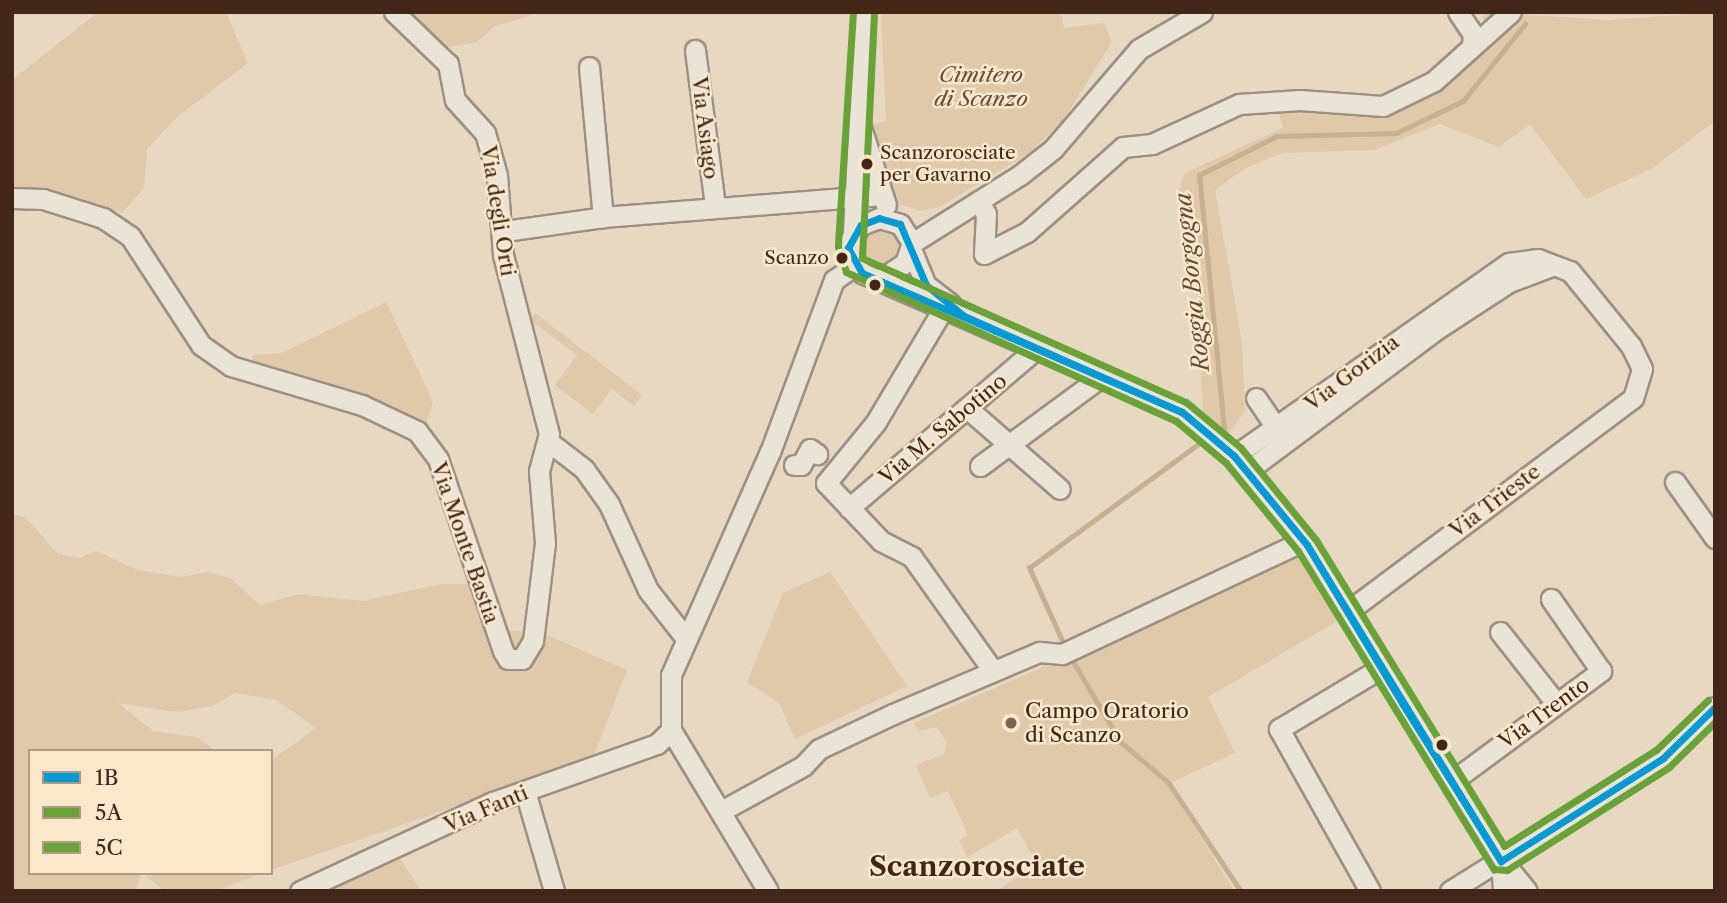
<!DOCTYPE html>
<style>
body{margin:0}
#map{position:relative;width:1727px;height:903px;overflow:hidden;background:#e7d8c1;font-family:"Libre Caslon Text",serif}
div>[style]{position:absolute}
.green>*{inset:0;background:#dfc9aa}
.round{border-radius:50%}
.stream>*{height:4.5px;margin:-2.25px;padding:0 2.25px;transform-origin:2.25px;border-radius:2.25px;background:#c7af91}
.roads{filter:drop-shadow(2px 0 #9c9082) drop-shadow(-2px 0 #9c9082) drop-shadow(0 2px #9c9082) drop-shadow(0 -2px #9c9082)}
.minor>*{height:19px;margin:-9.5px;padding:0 9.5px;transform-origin:9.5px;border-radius:9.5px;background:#eae3d7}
.bus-1>*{height:7px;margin:-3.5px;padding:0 3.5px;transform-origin:3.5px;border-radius:3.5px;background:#039ad4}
.bus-2>*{height:7px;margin:-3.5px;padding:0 3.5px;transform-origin:3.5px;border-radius:3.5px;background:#6aa139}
.bus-3>*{height:7px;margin:-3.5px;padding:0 3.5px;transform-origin:3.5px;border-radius:3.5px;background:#6aa139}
.dots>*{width:19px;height:19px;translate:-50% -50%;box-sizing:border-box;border:4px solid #fae8cc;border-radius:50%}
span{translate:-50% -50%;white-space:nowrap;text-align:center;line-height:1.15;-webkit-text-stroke:5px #fae8cc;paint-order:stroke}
.bus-label{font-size:19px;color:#412619}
.left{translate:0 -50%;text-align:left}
.right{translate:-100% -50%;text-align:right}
.park-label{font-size:21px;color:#674c38;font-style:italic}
.street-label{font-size:21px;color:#412619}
.poi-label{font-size:21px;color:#412619}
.water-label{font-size:23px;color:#654a37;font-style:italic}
.district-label{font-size:28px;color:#412619;font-weight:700}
.frame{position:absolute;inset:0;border:14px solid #412619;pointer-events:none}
.legend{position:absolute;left:28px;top:749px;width:245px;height:126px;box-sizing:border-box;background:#fae8cc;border:2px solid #b09a84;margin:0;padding:9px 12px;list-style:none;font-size:21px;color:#412619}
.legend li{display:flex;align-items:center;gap:14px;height:35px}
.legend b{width:35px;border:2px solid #b09a84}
</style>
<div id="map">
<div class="green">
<div style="clip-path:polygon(98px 12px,226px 12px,248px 63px,176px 118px,147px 149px,144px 188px,122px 213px,52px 191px,12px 189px,12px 80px)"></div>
<div style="clip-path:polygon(399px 12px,543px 12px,495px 26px,477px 42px,439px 49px)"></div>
<div style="clip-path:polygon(881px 12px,1061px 12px,1064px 28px,1104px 23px,1112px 42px,1064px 119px,1029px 153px,939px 207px,920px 211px,900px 204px,886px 189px,866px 125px,886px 121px)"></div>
<div style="clip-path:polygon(1482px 12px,1609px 20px,1715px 12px,1715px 121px,1651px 169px,1586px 199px,1530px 124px,1499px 147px,1440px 124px,1374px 150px,1282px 153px,1246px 168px,1215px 190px,1242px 342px,1245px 411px,1228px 434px,1203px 413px,1197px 295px,1178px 194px,1185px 173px,1283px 128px,1276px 100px,1383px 106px,1486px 32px)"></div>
<div class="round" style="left:858px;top:226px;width:44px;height:44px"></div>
<div style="clip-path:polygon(386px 302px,433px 401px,423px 436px,254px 381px,252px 355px,282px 353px)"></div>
<div style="clip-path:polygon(535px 313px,642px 395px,634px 406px,612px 389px,593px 414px,555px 385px,577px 355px,530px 320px)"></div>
<div style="clip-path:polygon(12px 514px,25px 517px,58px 554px,80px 558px,96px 551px,138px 570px,181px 577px,207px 572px,230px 578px,260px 605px,298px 594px,362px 601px,441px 584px,475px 584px,492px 631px,536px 630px,627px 670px,595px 753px,579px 764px,271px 870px,271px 760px,316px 728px,276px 700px,235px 693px,212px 706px,177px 712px,118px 703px,153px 731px,197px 737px,215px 751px,30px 751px,30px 873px,141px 873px,135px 891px,12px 891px)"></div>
<div style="clip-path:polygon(1297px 554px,1339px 620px,1208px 697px,1235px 753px,1168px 784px,1234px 891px,997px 891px,1036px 863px,1017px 828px,967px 857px,959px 840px,968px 835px,948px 791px,930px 798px,916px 765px,944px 754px,946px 742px,937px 727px,918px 731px,914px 723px,1039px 669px,1068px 650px,1077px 659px,1189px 596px)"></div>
<div style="clip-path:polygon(830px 572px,907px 686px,795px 739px,779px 703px,747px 682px,783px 593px)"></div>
<div style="clip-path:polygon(397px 854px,421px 891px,315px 891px)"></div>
<div style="clip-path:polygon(143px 873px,263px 873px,215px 891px,164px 891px)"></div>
</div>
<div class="stream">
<div style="left:1224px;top:429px;width:255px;rotate:-95.6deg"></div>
<div style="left:1199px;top:175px;width:87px;rotate:-26.6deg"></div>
<div style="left:1277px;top:136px;width:119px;rotate:-1.4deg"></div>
<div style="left:1396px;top:133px;width:42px;rotate:-25.3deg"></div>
<div style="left:1434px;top:115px;width:32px;rotate:-26deg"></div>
<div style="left:1463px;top:101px;width:99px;rotate:-51.2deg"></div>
<div style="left:1064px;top:645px;width:85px;rotate:-114.4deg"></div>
<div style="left:1029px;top:568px;width:208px;rotate:-36.2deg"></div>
<div style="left:1070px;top:656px;width:100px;rotate:59.3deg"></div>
<div style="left:1121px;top:742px;width:63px;rotate:40.5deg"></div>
<div style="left:1169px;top:783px;width:130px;rotate:56.3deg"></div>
</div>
<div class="roads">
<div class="minor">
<div style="left:1458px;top:12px;width:27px;rotate:56deg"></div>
<div style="left:1473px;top:34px;width:12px;rotate:95deg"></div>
<div style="left:695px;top:50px;width:158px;rotate:82.7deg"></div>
<div style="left:589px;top:67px;width:151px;rotate:84.7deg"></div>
<div style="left:860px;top:124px;width:85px;rotate:72.2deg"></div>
<div style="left:12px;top:198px;width:31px;rotate:2deg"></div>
<div style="left:43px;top:199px;width:63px;rotate:17.6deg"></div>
<div style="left:103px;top:218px;width:32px;rotate:34deg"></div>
<div style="left:130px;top:236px;width:130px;rotate:56.9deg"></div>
<div style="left:201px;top:345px;width:37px;rotate:35deg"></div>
<div style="left:231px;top:366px;width:137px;rotate:16.6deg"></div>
<div style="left:362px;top:405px;width:61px;rotate:25.3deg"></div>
<div style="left:417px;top:431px;width:35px;rotate:53deg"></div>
<div style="left:438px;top:459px;width:203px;rotate:71.3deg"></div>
<div style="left:503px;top:651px;width:9px;rotate:58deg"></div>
<div style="left:508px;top:659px;width:14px"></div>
<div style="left:522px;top:659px;width:21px;rotate:-59deg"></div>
<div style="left:533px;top:641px;width:32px;rotate:-83deg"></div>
<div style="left:537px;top:609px;width:66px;rotate:-83.1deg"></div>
<div style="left:545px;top:543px;width:72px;rotate:-94.8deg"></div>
<div style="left:539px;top:471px;width:38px;rotate:-75deg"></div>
<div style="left:549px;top:434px;width:185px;rotate:-104.4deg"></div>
<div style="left:503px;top:255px;width:80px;rotate:-94.3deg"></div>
<div style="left:497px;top:175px;width:44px;rotate:-105.9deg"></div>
<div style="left:485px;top:133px;width:45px;rotate:-132.3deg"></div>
<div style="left:455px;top:100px;width:37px;rotate:-101deg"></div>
<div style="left:448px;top:64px;width:75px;rotate:-136.1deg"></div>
<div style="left:979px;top:201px;width:15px;rotate:62deg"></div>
<div style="left:986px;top:214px;width:40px;rotate:92.9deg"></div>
<div style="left:505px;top:231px;width:99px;rotate:-8.1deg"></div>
<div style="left:603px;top:217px;width:280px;rotate:-4.5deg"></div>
<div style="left:853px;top:233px;width:221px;rotate:-87.2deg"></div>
<div style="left:912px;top:243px;width:128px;rotate:-32.2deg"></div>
<div style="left:1020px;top:175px;width:42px;rotate:-38.2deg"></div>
<div style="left:1053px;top:149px;width:132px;rotate:-49.3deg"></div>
<div style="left:1139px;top:49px;width:73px;rotate:-30.4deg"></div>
<div style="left:912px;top:251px;width:37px;rotate:68deg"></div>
<div style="left:926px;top:285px;width:31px;rotate:38deg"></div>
<div style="left:984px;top:254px;width:48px;rotate:-27.1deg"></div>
<div style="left:1027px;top:232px;width:128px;rotate:-41.5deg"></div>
<div style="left:1123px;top:147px;width:29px;rotate:-6deg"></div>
<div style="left:1152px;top:144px;width:96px;rotate:-24.7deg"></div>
<div style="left:1239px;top:104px;width:61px;rotate:-3.8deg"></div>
<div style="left:1300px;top:100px;width:83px;rotate:4.1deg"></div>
<div style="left:1383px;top:106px;width:57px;rotate:-26.1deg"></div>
<div style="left:1434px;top:81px;width:103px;rotate:-41.9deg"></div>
<div style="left:881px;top:279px;width:29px;rotate:-34deg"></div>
<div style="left:905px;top:263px;width:21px;rotate:-71deg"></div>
<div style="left:912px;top:243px;width:22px;rotate:-122deg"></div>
<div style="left:900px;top:224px;width:22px;rotate:-164deg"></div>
<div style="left:879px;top:218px;width:19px;rotate:159deg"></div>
<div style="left:861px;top:225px;width:19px;rotate:126deg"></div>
<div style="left:850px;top:240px;width:18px;rotate:93deg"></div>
<div style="left:849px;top:258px;width:20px;rotate:49deg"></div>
<div style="left:862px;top:273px;width:349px;rotate:23.5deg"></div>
<div style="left:1182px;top:412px;width:68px;rotate:40.2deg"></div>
<div style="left:1234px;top:456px;width:115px;rotate:50.6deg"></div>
<div style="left:1307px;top:545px;width:355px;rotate:58.6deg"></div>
<div style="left:1492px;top:848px;width:55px;rotate:50.9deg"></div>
<div style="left:943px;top:309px;width:131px;rotate:120.7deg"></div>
<div style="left:876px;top:422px;width:79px;rotate:129.3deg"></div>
<div style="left:826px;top:483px;width:80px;rotate:46.5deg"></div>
<div style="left:881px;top:541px;width:35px;rotate:27deg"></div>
<div style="left:912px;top:557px;width:140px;rotate:54.6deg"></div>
<div style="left:1256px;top:398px;width:50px;rotate:55.7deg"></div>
<div style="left:967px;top:408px;width:123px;rotate:41.1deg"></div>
<div style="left:549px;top:442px;width:44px;rotate:37.6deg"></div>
<div style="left:584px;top:469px;width:43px;rotate:54.5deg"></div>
<div style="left:609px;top:504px;width:94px;rotate:65.6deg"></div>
<div style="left:648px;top:590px;width:58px;rotate:52deg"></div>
<div style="left:1234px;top:456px;width:336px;rotate:-35.1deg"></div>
<div style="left:1509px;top:263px;width:29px;rotate:-8deg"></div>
<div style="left:1538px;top:259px;width:34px;rotate:21deg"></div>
<div style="left:1570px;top:271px;width:97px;rotate:50.9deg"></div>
<div style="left:1631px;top:346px;width:25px;rotate:64deg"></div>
<div style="left:1642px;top:369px;width:30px;rotate:107deg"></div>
<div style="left:1633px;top:398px;width:357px;rotate:143.2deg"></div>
<div style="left:794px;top:465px;width:7px"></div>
<div style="left:801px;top:465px;width:18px;rotate:-61deg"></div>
<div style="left:810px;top:449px;width:9px;rotate:36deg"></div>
<div style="left:980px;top:466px;width:152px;rotate:-36.4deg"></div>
<div style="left:1247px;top:471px;width:237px;rotate:-36.8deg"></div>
<div style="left:1437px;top:329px;width:86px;rotate:-33.1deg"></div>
<div style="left:1509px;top:282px;width:46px;rotate:-20.4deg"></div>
<div style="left:1675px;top:482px;width:69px;rotate:54.5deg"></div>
<div style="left:849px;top:508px;width:245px;rotate:-40.4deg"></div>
<div style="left:1500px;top:632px;width:89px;rotate:51.8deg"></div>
<div style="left:1451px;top:782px;width:187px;rotate:-36.5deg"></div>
<div style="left:1601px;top:671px;width:88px;rotate:-124.8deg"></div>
<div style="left:525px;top:791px;width:104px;rotate:73.8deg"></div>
<div style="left:723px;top:810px;width:91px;rotate:-28.8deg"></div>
<div style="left:803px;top:766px;width:23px;rotate:-47deg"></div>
<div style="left:819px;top:749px;width:82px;rotate:-25.3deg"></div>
<div style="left:893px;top:714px;width:159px;rotate:-23deg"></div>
<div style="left:1039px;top:652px;width:23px;rotate:5deg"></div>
<div style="left:1062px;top:654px;width:266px;rotate:-25.1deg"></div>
<div style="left:1501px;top:861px;width:30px;rotate:86deg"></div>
<div style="left:300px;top:891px;width:213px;rotate:-24.8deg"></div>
<div style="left:493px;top:802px;width:174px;rotate:-19.5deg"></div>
<div style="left:657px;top:744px;width:20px;rotate:-45deg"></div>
<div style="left:768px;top:891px;width:188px;rotate:-121.1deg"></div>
<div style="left:671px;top:730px;width:55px;rotate:-90deg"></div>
<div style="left:671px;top:675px;width:244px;rotate:-66.1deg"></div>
<div style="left:770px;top:452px;width:184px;rotate:-69.6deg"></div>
<div style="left:834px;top:280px;width:24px;rotate:-35deg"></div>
<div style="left:1370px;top:891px;width:186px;rotate:-119.3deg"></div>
<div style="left:1279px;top:729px;width:119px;rotate:-30.9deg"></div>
<div style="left:1450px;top:891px;width:251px;rotate:-32deg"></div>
<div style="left:1663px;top:758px;width:73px;rotate:-44.4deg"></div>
</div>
</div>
<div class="bus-1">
<div style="left:879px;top:218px;width:22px;rotate:16deg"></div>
<div style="left:900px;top:224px;width:66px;rotate:66.9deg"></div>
<div style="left:926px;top:285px;width:49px;rotate:39.2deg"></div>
<div style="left:964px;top:316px;width:238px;rotate:23.8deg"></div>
<div style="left:1182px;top:412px;width:349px;rotate:-156.5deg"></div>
<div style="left:862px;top:273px;width:29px;rotate:-119deg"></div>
<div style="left:848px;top:248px;width:26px;rotate:-61deg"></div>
<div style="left:861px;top:225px;width:19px;rotate:-21deg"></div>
<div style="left:1182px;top:412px;width:68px;rotate:40.2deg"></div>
<div style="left:1182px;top:412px;width:68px;rotate:40.2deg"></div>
<div style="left:1234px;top:456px;width:115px;rotate:50.6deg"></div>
<div style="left:1234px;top:456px;width:115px;rotate:50.6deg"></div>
<div style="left:1307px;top:545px;width:371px;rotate:58.5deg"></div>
<div style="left:1501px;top:861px;width:186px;rotate:-122.1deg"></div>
<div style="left:1402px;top:703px;width:184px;rotate:-121deg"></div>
<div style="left:1501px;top:861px;width:192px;rotate:-32.4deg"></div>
<div style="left:1663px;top:758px;width:73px;rotate:-44.4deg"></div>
</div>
<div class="bus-2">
<div style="left:853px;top:12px;width:235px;rotate:93.7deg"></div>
<div style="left:838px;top:247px;width:26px;rotate:72deg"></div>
<div style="left:846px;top:272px;width:362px;rotate:24.3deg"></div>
<div style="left:1176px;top:421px;width:65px;rotate:40deg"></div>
<div style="left:1226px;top:463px;width:114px;rotate:50.7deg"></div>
<div style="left:1298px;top:551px;width:374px;rotate:58.4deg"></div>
<div style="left:1494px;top:869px;width:13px;rotate:4deg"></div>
<div style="left:1507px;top:870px;width:192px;rotate:-32.4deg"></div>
<div style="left:1669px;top:767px;width:64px;rotate:-44.4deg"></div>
</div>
<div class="bus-3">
<div style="left:874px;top:13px;width:245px;rotate:92.8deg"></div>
<div style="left:862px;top:258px;width:355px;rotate:24deg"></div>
<div style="left:1186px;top:402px;width:72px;rotate:39.9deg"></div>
<div style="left:1241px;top:448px;width:119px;rotate:50.8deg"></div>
<div style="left:1316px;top:540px;width:359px;rotate:58.4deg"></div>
<div style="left:1504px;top:846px;width:180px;rotate:-32.3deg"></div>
<div style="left:1656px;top:750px;width:72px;rotate:-43.9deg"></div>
</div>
<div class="dots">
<div style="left:867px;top:164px;background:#412619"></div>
<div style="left:842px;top:258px;background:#412619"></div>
<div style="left:875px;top:285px;background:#412619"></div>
<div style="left:1011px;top:723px;background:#7b6454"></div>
<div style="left:1442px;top:745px;background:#412619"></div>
</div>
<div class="bus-label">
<span class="left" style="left:880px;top:164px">Scanzorosciate<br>per Gavarno</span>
<span class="right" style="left:829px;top:258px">Scanzo</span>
</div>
<div class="park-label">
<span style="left:981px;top:87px">Cimitero<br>di Scanzo</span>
</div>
<div class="street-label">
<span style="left:705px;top:128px;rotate:83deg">Via Asiago</span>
<span style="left:498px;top:211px;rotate:81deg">Via degli Orti</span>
<span style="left:1352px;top:373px;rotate:-37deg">Via Gorizia</span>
<span style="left:943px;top:429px;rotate:-40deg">Via M. Sabotino</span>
<span style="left:1495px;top:501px;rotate:-37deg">Via Trieste</span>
<span style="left:465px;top:543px;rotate:71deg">Via Monte Bastia</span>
<span style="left:1544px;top:713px;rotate:-36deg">Via Trento</span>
<span style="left:486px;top:809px;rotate:-23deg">Via Fanti</span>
</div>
<div class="poi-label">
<span class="left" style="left:1025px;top:723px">Campo Oratorio<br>di Scanzo</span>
</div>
<div class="water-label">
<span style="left:1192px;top:282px;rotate:-96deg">Roggia Borgogna</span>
</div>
<div class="district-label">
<span style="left:977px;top:866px">Scanzorosciate</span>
</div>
<div class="frame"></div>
<ul class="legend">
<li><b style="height:9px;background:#039ad4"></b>1B</li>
<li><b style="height:9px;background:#6aa139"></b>5A</li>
<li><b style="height:9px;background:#6aa139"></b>5C</li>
</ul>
</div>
